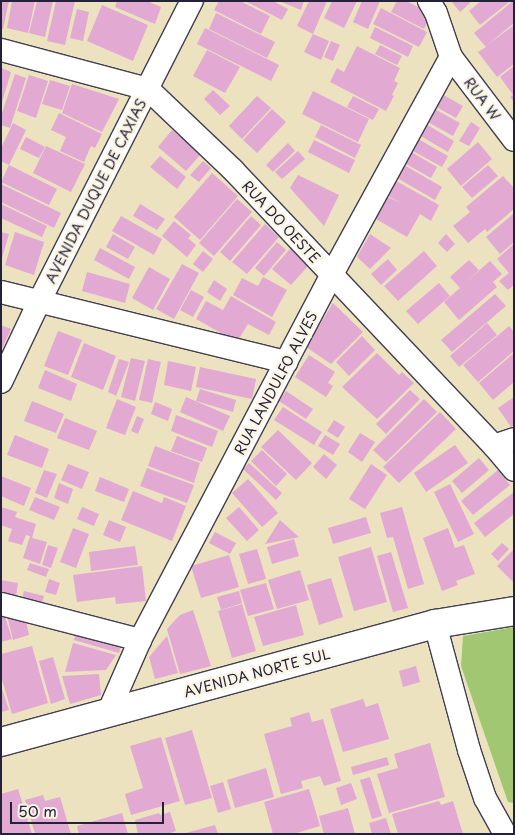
<!DOCTYPE html>
<style>
body{margin:0}
#map{position:relative;width:515px;height:835px;overflow:hidden;background:#ece2c0;font-family:"Playpen Sans",sans-serif}
div>[style]{position:absolute}
.green>*{inset:0;background:#a2c772}
.building>*{inset:0;background:#e2a9d3}
.roads{filter:drop-shadow(1px 0 #403f4f) drop-shadow(-1px 0 #403f4f) drop-shadow(0 1px #403f4f) drop-shadow(0 -1px #403f4f)}
.street>*{height:22px;margin:-11px;padding:0 11px;transform-origin:11px;border-radius:11px;background:#fff}
.secondary>*{height:28px;margin:-14px;padding:0 14px;transform-origin:14px;border-radius:14px;background:#fff}
span{translate:-50% -50%;white-space:nowrap;text-align:center;line-height:1.15;-webkit-text-stroke:5px #fcf5e5;paint-order:stroke}
.street-label{font-size:14px;color:#22223b}
.frame{position:absolute;inset:0;border:2px solid #22223b;pointer-events:none}
.scale{position:absolute;left:10px;top:802px;width:154px;height:22px;box-sizing:border-box;border:2px solid #22223b;border-top:0;padding-left:6px;font-size:15px;line-height:18px;white-space:nowrap;color:#22223b;-webkit-text-stroke:4px #fcf5e5;paint-order:stroke}
</style>
<div id="map">
<div class="green">
<div style="clip-path:polygon(514px 627px,514px 803px,508px 802px,461px 666px,463px 636px)"></div>
</div>
<div class="building">
<div style="clip-path:polygon(1px 1px,9px 1px,3px 29px,1px 29px)"></div>
<div style="clip-path:polygon(12px 1px,35px 1px,28px 33px,7px 28px)"></div>
<div style="clip-path:polygon(37px 1px,53px 1px,45px 37px,29px 33px)"></div>
<div style="clip-path:polygon(56px 1px,75px 1px,65px 45px,47px 41px)"></div>
<div style="clip-path:polygon(117px 1px,147px 1px,161px 7px,155px 24px,115px 7px)"></div>
<div style="clip-path:polygon(219px 1px,240px 1px,270px 16px,261px 34px,214px 10px)"></div>
<div style="clip-path:polygon(245px 1px,273px 1px,288px 9px,282px 20px)"></div>
<div style="clip-path:polygon(279px 1px,304px 1px,301px 10px)"></div>
<div style="clip-path:polygon(309px 1px,327px 1px,313px 34px,297px 26px)"></div>
<div style="clip-path:polygon(332px 1px,357px 1px,344px 28px,324px 18px)"></div>
<div style="clip-path:polygon(362px 1px,380px 1px,368px 29px,353px 22px)"></div>
<div style="clip-path:polygon(397px 1px,406px 1px,432px 14px,424px 29px,391px 12px)"></div>
<div style="clip-path:polygon(451px 1px,469px 1px,470px 3px,460px 12px)"></div>
<div style="clip-path:polygon(481px 1px,507px 1px,508px 3px,480px 25px,469px 11px)"></div>
<div style="clip-path:polygon(513px 1px,514px 23px,487px 45px,514px 25px,514px 64px,497px 77px,478px 52px,486px 47px,474px 33px)"></div>
<div style="clip-path:polygon(102px 5px,148px 25px,133px 61px,87px 41px)"></div>
<div style="clip-path:polygon(381px 8px,427px 32px,419px 47px,373px 24px)"></div>
<div style="clip-path:polygon(77px 9px,89px 12px,83px 41px,70px 38px)"></div>
<div style="clip-path:polygon(216px 13px,275px 42px,267px 58px,209px 29px)"></div>
<div style="clip-path:polygon(375px 27px,413px 46px,408px 57px,370px 38px)"></div>
<div style="clip-path:polygon(205px 28px,279px 65px,271px 81px,197px 44px)"></div>
<div style="clip-path:polygon(313px 34px,329px 41px,321px 60px,304px 52px)"></div>
<div style="clip-path:polygon(331px 41px,340px 45px,333px 61px,324px 57px)"></div>
<div style="clip-path:polygon(380px 45px,402px 56px,397px 65px,375px 54px)"></div>
<div style="clip-path:polygon(357px 46px,400px 68px,394px 81px,398px 83px,392px 95px,394px 96px,386px 111px,330px 82px,337px 68px,344px 72px)"></div>
<div style="clip-path:polygon(207px 50px,240px 67px,225px 93px,193px 76px)"></div>
<div style="clip-path:polygon(514px 66px,514px 102px,510px 97px,513px 95px,500px 77px)"></div>
<div style="clip-path:polygon(1px 68px,11px 72px,2px 102px,1px 102px)"></div>
<div style="clip-path:polygon(15px 74px,26px 78px,10px 128px,1px 125px,1px 116px)"></div>
<div style="clip-path:polygon(29px 75px,48px 81px,36px 118px,17px 111px)"></div>
<div style="clip-path:polygon(50px 80px,70px 86px,62px 110px,42px 104px)"></div>
<div style="clip-path:polygon(72px 84px,119px 99px,102px 132px,62px 113px)"></div>
<div style="clip-path:polygon(213px 90px,230px 106px,220px 115px,204px 99px)"></div>
<div style="clip-path:polygon(313px 91px,369px 119px,358px 142px,302px 114px)"></div>
<div style="clip-path:polygon(440px 93px,463px 106px,456px 118px,433px 105px)"></div>
<div style="clip-path:polygon(257px 96px,271px 108px,242px 139px,229px 126px)"></div>
<div style="clip-path:polygon(353px 96px,379px 109px,373px 120px,347px 107px)"></div>
<div style="clip-path:polygon(431px 107px,460px 123px,453px 136px,424px 120px)"></div>
<div style="clip-path:polygon(272px 109px,286px 122px,257px 153px,243px 140px)"></div>
<div style="clip-path:polygon(59px 113px,102px 134px,95px 148px,91px 146px,84px 162px,60px 151px,66px 137px,51px 130px)"></div>
<div style="clip-path:polygon(471px 122px,480px 128px,469px 146px,459px 141px)"></div>
<div style="clip-path:polygon(13px 123px,26px 130px,9px 165px,1px 161px,1px 148px)"></div>
<div style="clip-path:polygon(426px 124px,454px 141px,448px 152px,419px 135px)"></div>
<div style="clip-path:polygon(321px 125px,361px 145px,355px 158px,315px 137px)"></div>
<div style="clip-path:polygon(172px 130px,201px 154px,186px 171px,158px 147px)"></div>
<div style="clip-path:polygon(411px 135px,448px 156px,442px 167px,404px 146px)"></div>
<div style="clip-path:polygon(26px 137px,45px 147px,39px 158px,20px 149px)"></div>
<div style="clip-path:polygon(314px 140px,355px 160px,349px 173px,308px 152px)"></div>
<div style="clip-path:polygon(478px 142px,492px 159px,461px 186px,447px 169px)"></div>
<div style="clip-path:polygon(288px 143px,295px 151px,273px 172px,266px 165px)"></div>
<div style="clip-path:polygon(46px 146px,85px 164px,71px 192px,33px 173px)"></div>
<div style="clip-path:polygon(406px 149px,437px 167px,431px 178px,399px 160px)"></div>
<div style="clip-path:polygon(298px 151px,305px 159px,282px 179px,275px 172px)"></div>
<div style="clip-path:polygon(160px 156px,186px 177px,177px 189px,150px 167px)"></div>
<div style="clip-path:polygon(203px 161px,211px 168px,199px 182px,190px 175px)"></div>
<div style="clip-path:polygon(399px 162px,442px 187px,435px 200px,392px 175px)"></div>
<div style="clip-path:polygon(9px 165px,57px 189px,49px 205px,1px 182px)"></div>
<div style="clip-path:polygon(488px 165px,498px 176px,472px 198px,462px 187px)"></div>
<div style="clip-path:polygon(212px 173px,238px 196px,200px 240px,174px 217px)"></div>
<div style="clip-path:polygon(298px 175px,339px 195px,324px 226px,290px 188px)"></div>
<div style="clip-path:polygon(503px 176px,514px 188px,514px 209px,487px 232px,485px 229px,468px 243px,453px 226px,470px 212px,466px 207px)"></div>
<div style="clip-path:polygon(391px 178px,439px 205px,431px 221px,420px 214px,407px 237px,376px 219px,388px 197px,401px 203px,383px 193px)"></div>
<div style="clip-path:polygon(1px 184px,61px 213px,54px 228px,1px 202px)"></div>
<div style="clip-path:polygon(237px 199px,252px 212px,214px 256px,199px 243px)"></div>
<div style="clip-path:polygon(1px 204px,47px 226px,42px 237px,1px 218px)"></div>
<div style="clip-path:polygon(140px 204px,165px 219px,157px 230px,133px 216px)"></div>
<div style="clip-path:polygon(514px 213px,514px 242px,500px 254px,486px 237px)"></div>
<div style="clip-path:polygon(121px 216px,162px 239px,154px 255px,112px 231px)"></div>
<div style="clip-path:polygon(251px 216px,261px 225px,230px 261px,220px 252px)"></div>
<div style="clip-path:polygon(174px 221px,191px 235px,188px 238px,196px 245px,187px 257px,162px 236px)"></div>
<div style="clip-path:polygon(265px 224px,279px 237px,247px 274px,232px 262px)"></div>
<div style="clip-path:polygon(1px 232px,9px 234px,2px 258px,1px 258px)"></div>
<div style="clip-path:polygon(15px 232px,44px 242px,34px 275px,5px 265px)"></div>
<div style="clip-path:polygon(113px 234px,135px 247px,128px 259px,106px 247px)"></div>
<div style="clip-path:polygon(370px 234px,391px 248px,370px 269px,357px 257px)"></div>
<div style="clip-path:polygon(446px 234px,455px 244px,447px 252px,438px 243px)"></div>
<div style="clip-path:polygon(277px 242px,286px 250px,264px 276px,255px 268px)"></div>
<div style="clip-path:polygon(514px 244px,514px 285px,508px 290px,499px 281px,509px 273px,497px 259px)"></div>
<div style="clip-path:polygon(100px 248px,135px 267px,129px 279px,94px 260px)"></div>
<div style="clip-path:polygon(290px 249px,309px 265px,291px 285px,272px 269px)"></div>
<div style="clip-path:polygon(203px 251px,213px 259px,203px 272px,193px 264px)"></div>
<div style="clip-path:polygon(424px 251px,437px 266px,398px 301px,384px 286px)"></div>
<div style="clip-path:polygon(388px 259px,397px 270px,381px 285px,371px 274px)"></div>
<div style="clip-path:polygon(469px 260px,479px 270px,464px 284px,490px 261px,502px 274px,493px 282px,497px 287px,459px 320px,444px 302px,460px 288px,450px 277px)"></div>
<div style="clip-path:polygon(182px 264px,199px 273px,174px 319px,156px 309px)"></div>
<div style="clip-path:polygon(149px 267px,170px 279px,153px 310px,132px 298px)"></div>
<div style="clip-path:polygon(87px 272px,130px 284px,125px 303px,82px 291px)"></div>
<div style="clip-path:polygon(263px 277px,287px 290px,272px 317px,233px 295px,242px 278px,258px 286px)"></div>
<div style="clip-path:polygon(214px 280px,227px 289px,220px 301px,207px 292px)"></div>
<div style="clip-path:polygon(439px 283px,450px 296px,418px 324px,406px 311px)"></div>
<div style="clip-path:polygon(191px 290px,204px 297px,193px 317px,180px 310px)"></div>
<div style="clip-path:polygon(495px 294px,506px 306px,452px 352px,441px 340px)"></div>
<div style="clip-path:polygon(231px 296px,276px 322px,269px 335px,248px 324px,237px 342px,196px 319px,206px 301px,223px 310px)"></div>
<div style="clip-path:polygon(333px 303px,363px 332px,331px 364px,306px 347px)"></div>
<div style="clip-path:polygon(487px 323px,497px 335px,459px 367px,450px 356px)"></div>
<div style="clip-path:polygon(1px 325px,11px 329px,1px 351px)"></div>
<div style="clip-path:polygon(509px 326px,514px 332px,514px 351px,478px 382px,463px 365px)"></div>
<div style="clip-path:polygon(58px 331px,82px 340px,68px 375px,44px 366px)"></div>
<div style="clip-path:polygon(362px 336px,375px 350px,349px 376px,336px 362px)"></div>
<div style="clip-path:polygon(84px 343px,116px 356px,103px 390px,71px 377px)"></div>
<div style="clip-path:polygon(377px 353px,399px 375px,386px 389px,402px 372px,414px 383px,377px 419px,342px 387px)"></div>
<div style="clip-path:polygon(514px 353px,514px 382px,493px 400px,479px 383px)"></div>
<div style="clip-path:polygon(309px 355px,335px 372px,328px 383px,333px 386px,326px 397px,295px 377px)"></div>
<div style="clip-path:polygon(131px 358px,145px 361px,135px 401px,121px 397px)"></div>
<div style="clip-path:polygon(119px 359px,129px 362px,116px 396px,108px 392px)"></div>
<div style="clip-path:polygon(148px 359px,161px 362px,152px 403px,139px 400px)"></div>
<div style="clip-path:polygon(168px 361px,196px 367px,191px 391px,164px 385px)"></div>
<div style="clip-path:polygon(200px 367px,256px 379px,252px 399px,196px 387px)"></div>
<div style="clip-path:polygon(45px 370px,77px 384px,71px 401px,38px 388px)"></div>
<div style="clip-path:polygon(200px 389px,236px 400px,233px 412px,196px 401px)"></div>
<div style="clip-path:polygon(410px 390px,420px 399px,386px 434px,376px 424px)"></div>
<div style="clip-path:polygon(286px 391px,313px 409px,306px 419px,279px 401px)"></div>
<div style="clip-path:polygon(186px 397px,230px 416px,223px 431px,180px 412px)"></div>
<div style="clip-path:polygon(514px 397px,514px 425px,511px 427px,498px 408px)"></div>
<div style="clip-path:polygon(117px 399px,136px 407px,125px 435px,106px 428px)"></div>
<div style="clip-path:polygon(424px 399px,437px 412px,386px 462px,373px 450px)"></div>
<div style="clip-path:polygon(32px 401px,64px 414px,56px 433px,24px 421px)"></div>
<div style="clip-path:polygon(155px 402px,172px 409px,168px 421px,151px 414px)"></div>
<div style="clip-path:polygon(283px 407px,322px 432px,314px 445px,274px 420px)"></div>
<div style="clip-path:polygon(440px 412px,456px 429px,399px 483px,383px 467px)"></div>
<div style="clip-path:polygon(176px 415px,218px 431px,212px 447px,171px 431px)"></div>
<div style="clip-path:polygon(137px 416px,144px 419px,138px 434px,131px 431px)"></div>
<div style="clip-path:polygon(65px 418px,97px 431px,89px 450px,57px 438px)"></div>
<div style="clip-path:polygon(334px 420px,345px 427px,338px 438px,327px 431px)"></div>
<div style="clip-path:polygon(278px 430px,312px 463px,296px 480px,261px 447px)"></div>
<div style="clip-path:polygon(360px 433px,375px 442px,362px 462px,348px 452px)"></div>
<div style="clip-path:polygon(15px 435px,49px 449px,42px 468px,7px 455px)"></div>
<div style="clip-path:polygon(325px 435px,340px 444px,333px 455px,318px 446px)"></div>
<div style="clip-path:polygon(177px 436px,207px 448px,202px 462px,171px 451px)"></div>
<div style="clip-path:polygon(455px 445px,468px 463px,426px 492px,414px 473px)"></div>
<div style="clip-path:polygon(155px 446px,200px 463px,194px 483px,148px 466px)"></div>
<div style="clip-path:polygon(262px 450px,287px 474px,276px 486px,251px 461px)"></div>
<div style="clip-path:polygon(324px 454px,337px 465px,326px 479px,313px 467px)"></div>
<div style="clip-path:polygon(479px 458px,489px 470px,462px 493px,452px 481px)"></div>
<div style="clip-path:polygon(249px 463px,282px 493px,276px 500px,243px 469px)"></div>
<div style="clip-path:polygon(68px 464px,89px 472px,82px 489px,61px 480px)"></div>
<div style="clip-path:polygon(371px 464px,387px 475px,365px 509px,349px 499px)"></div>
<div style="clip-path:polygon(147px 468px,194px 485px,187px 503px,140px 486px)"></div>
<div style="clip-path:polygon(44px 470px,57px 474px,47px 498px,35px 493px)"></div>
<div style="clip-path:polygon(498px 470px,510px 485px,473px 515px,461px 501px)"></div>
<div style="clip-path:polygon(1px 476px,31px 488px,24px 506px,1px 496px)"></div>
<div style="clip-path:polygon(100px 477px,129px 489px,124px 502px,95px 491px)"></div>
<div style="clip-path:polygon(248px 479px,278px 513px,262px 527px,232px 493px)"></div>
<div style="clip-path:polygon(59px 483px,73px 489px,68px 504px,54px 498px)"></div>
<div style="clip-path:polygon(450px 484px,474px 534px,458px 542px,434px 492px)"></div>
<div style="clip-path:polygon(133px 491px,162px 503px,164px 497px,186px 506px,172px 541px,121px 520px)"></div>
<div style="clip-path:polygon(514px 492px,514px 514px,485px 537px,474px 523px)"></div>
<div style="clip-path:polygon(35px 497px,60px 507px,54px 520px,29px 510px)"></div>
<div style="clip-path:polygon(1px 507px,17px 512px,15px 517px,36px 524px,32px 538px,47px 542px,40px 564px,23px 558px,30px 536px,26px 535px,22px 545px,8px 541px,12px 529px,1px 525px)"></div>
<div style="clip-path:polygon(82px 507px,99px 514px,94px 526px,77px 519px)"></div>
<div style="clip-path:polygon(239px 507px,259px 530px,247px 541px,226px 518px)"></div>
<div style="clip-path:polygon(402px 507px,424px 584px,408px 589px,393px 537px,387px 538px,380px 513px)"></div>
<div style="clip-path:polygon(366px 517px,371px 533px,333px 544px,328px 528px)"></div>
<div style="clip-path:polygon(109px 520px,126px 527px,120px 542px,103px 535px)"></div>
<div style="clip-path:polygon(280px 520px,299px 537px,265px 544px)"></div>
<div style="clip-path:polygon(73px 528px,89px 534px,76px 568px,60px 562px)"></div>
<div style="clip-path:polygon(448px 528px,455px 548px,464px 545px,475px 574px,456px 581px,458px 585px,442px 591px,423px 538px)"></div>
<div style="clip-path:polygon(215px 532px,236px 543px,230px 554px,209px 543px)"></div>
<div style="clip-path:polygon(294px 539px,299px 556px,272px 564px,267px 547px)"></div>
<div style="clip-path:polygon(502px 543px,509px 549px,498px 561px,491px 554px)"></div>
<div style="clip-path:polygon(48px 545px,58px 548px,51px 568px,42px 565px)"></div>
<div style="clip-path:polygon(135px 546px,138px 565px,91px 571px,89px 552px)"></div>
<div style="clip-path:polygon(371px 547px,387px 602px,354px 611px,338px 557px)"></div>
<div style="clip-path:polygon(257px 549px,266px 579px,248px 584px,239px 554px)"></div>
<div style="clip-path:polygon(514px 549px,514px 583px,497px 566px)"></div>
<div style="clip-path:polygon(391px 552px,408px 608px,393px 612px,377px 556px)"></div>
<div style="clip-path:polygon(229px 555px,239px 587px,201px 598px,191px 566px)"></div>
<div style="clip-path:polygon(30px 563px,49px 569px,46px 577px,27px 570px)"></div>
<div style="clip-path:polygon(142px 566px,146px 601px,116px 604px,115px 597px,77px 602px,73px 575px)"></div>
<div style="clip-path:polygon(300px 570px,309px 600px,277px 609px,268px 580px)"></div>
<div style="clip-path:polygon(331px 578px,343px 617px,319px 625px,307px 585px)"></div>
<div style="clip-path:polygon(49px 579px,60px 583px,56px 595px,45px 592px)"></div>
<div style="clip-path:polygon(1px 580px,18px 583px,15px 604px,1px 601px)"></div>
<div style="clip-path:polygon(266px 583px,274px 609px,248px 616px,240px 590px)"></div>
<div style="clip-path:polygon(24px 591px,44px 596px,40px 611px,20px 606px)"></div>
<div style="clip-path:polygon(239px 591px,242px 603px,221px 610px,217px 597px)"></div>
<div style="clip-path:polygon(1px 604px,12px 639px,1px 642px)"></div>
<div style="clip-path:polygon(242px 604px,256px 651px,232px 658px,218px 611px)"></div>
<div style="clip-path:polygon(296px 605px,304px 635px,263px 646px,254px 617px)"></div>
<div style="clip-path:polygon(5px 607px,24px 611px,29px 635px,13px 640px)"></div>
<div style="clip-path:polygon(193px 610px,211px 666px,180px 674px,167px 629px,180px 615px)"></div>
<div style="clip-path:polygon(77px 628px,122px 641px,119px 653px,74px 640px)"></div>
<div style="clip-path:polygon(167px 636px,178px 673px,155px 679px,149px 657px)"></div>
<div style="clip-path:polygon(73px 643px,116px 655px,106px 670px,65px 672px)"></div>
<div style="clip-path:polygon(32px 646px,48px 703px,12px 714px,1px 676px,1px 654px)"></div>
<div style="clip-path:polygon(53px 657px,65px 699px,51px 704px,39px 661px)"></div>
<div style="clip-path:polygon(416px 666px,420px 682px,403px 687px,399px 671px)"></div>
<div style="clip-path:polygon(99px 674px,101px 695px,70px 704px,62px 676px)"></div>
<div style="clip-path:polygon(1px 686px,9px 710px,1px 712px)"></div>
<div style="clip-path:polygon(363px 699px,366px 707px,378px 703px,389px 739px,343px 752px,330px 709px)"></div>
<div style="clip-path:polygon(309px 712px,312px 722px,323px 719px,341px 781px,324px 786px,320px 776px,301px 781px,303px 788px,281px 794px,264px 734px,292px 726px,290px 718px)"></div>
<div style="clip-path:polygon(192px 730px,212px 798px,185px 805px,165px 738px)"></div>
<div style="clip-path:polygon(161px 737px,180px 801px,131px 815px,125px 794px,143px 788px,130px 746px)"></div>
<div style="clip-path:polygon(430px 743px,445px 797px,389px 813px,377px 774px,398px 768px,394px 754px)"></div>
<div style="clip-path:polygon(387px 757px,389px 765px,353px 775px,351px 767px)"></div>
<div style="clip-path:polygon(266px 768px,274px 797px,235px 808px,227px 780px)"></div>
<div style="clip-path:polygon(370px 777px,382px 816px,372px 819px,360px 780px)"></div>
<div style="clip-path:polygon(223px 782px,231px 809px,218px 813px,210px 786px)"></div>
<div style="clip-path:polygon(351px 783px,357px 799px,341px 805px,336px 788px)"></div>
<div style="clip-path:polygon(18px 789px,32px 834px,1px 834px,1px 794px)"></div>
<div style="clip-path:polygon(309px 789px,320px 826px,293px 834px,273px 834px,264px 802px)"></div>
<div style="clip-path:polygon(43px 795px,45px 801px,60px 797px,71px 834px,35px 834px,25px 800px)"></div>
<div style="clip-path:polygon(439px 801px,441px 805px,453px 801px,463px 834px,398px 834px,392px 814px)"></div>
<div style="clip-path:polygon(348px 808px,355px 834px,324px 834px,319px 816px)"></div>
<div style="clip-path:polygon(170px 812px,176px 831px,167px 834px,138px 834px,135px 820px,159px 813px,160px 815px)"></div>
<div style="clip-path:polygon(122px 813px,128px 834px,79px 834px,77px 826px)"></div>
<div style="clip-path:polygon(386px 818px,391px 834px,372px 834px,369px 823px)"></div>
<div style="clip-path:polygon(215px 825px,218px 834px,186px 834px,186px 833px)"></div>
</div>
<div class="roads">
<div class="street">
<div style="left:429px;top:1px;width:14px;rotate:60deg"></div>
<div style="left:436px;top:13px;width:46px;rotate:71.2deg"></div>
<div style="left:451px;top:57px;width:104px;rotate:52.8deg"></div>
<div style="left:1px;top:50px;width:152px;rotate:14.9deg"></div>
<div style="left:148px;top:89px;width:117px;rotate:43.6deg"></div>
<div style="left:233px;top:170px;width:380px;rotate:46.6deg"></div>
<div style="left:494px;top:446px;width:31px;rotate:50deg"></div>
<div style="left:1px;top:292px;width:294px;rotate:13.8deg"></div>
<div style="left:1px;top:382px;width:89px;rotate:-64.6deg"></div>
<div style="left:39px;top:302px;width:338px;rotate:-63.1deg"></div>
<div style="left:494px;top:446px;width:21px;rotate:-19deg"></div>
<div style="left:1px;top:604px;width:144px;rotate:14.5deg"></div>
<div style="left:435px;top:624px;width:131px;rotate:74.9deg"></div>
<div style="left:469px;top:750px;width:51px;rotate:71.6deg"></div>
<div style="left:485px;top:798px;width:41px;rotate:60.9deg"></div>
<div style="left:108px;top:713px;width:80px;rotate:-66.3deg"></div>
<div style="left:140px;top:640px;width:411px;rotate:-62.3deg"></div>
<div style="left:331px;top:276px;width:250px;rotate:-61.3deg"></div>
</div>
<div class="secondary">
<div style="left:1px;top:742px;width:450px;rotate:-15.2deg"></div>
<div style="left:435px;top:624px;width:80px;rotate:-9.3deg"></div>
</div>
</div>
<div class="street-label">
<span style="left:482px;top:99px;rotate:53deg">RUA W</span>
<span style="left:96px;top:191px;rotate:-63deg">AVENIDA DUQUE DE CAXIAS</span>
<span style="left:281px;top:222px;rotate:47deg">RUA DO OESTE</span>
<span style="left:276px;top:383px;rotate:-62deg">RUA LANDULFO ALVES</span>
<span style="left:257px;top:673px;rotate:-15deg">AVENIDA NORTE SUL</span>
</div>
<div class="frame"></div>
<div class="scale">50 m</div>
</div>
